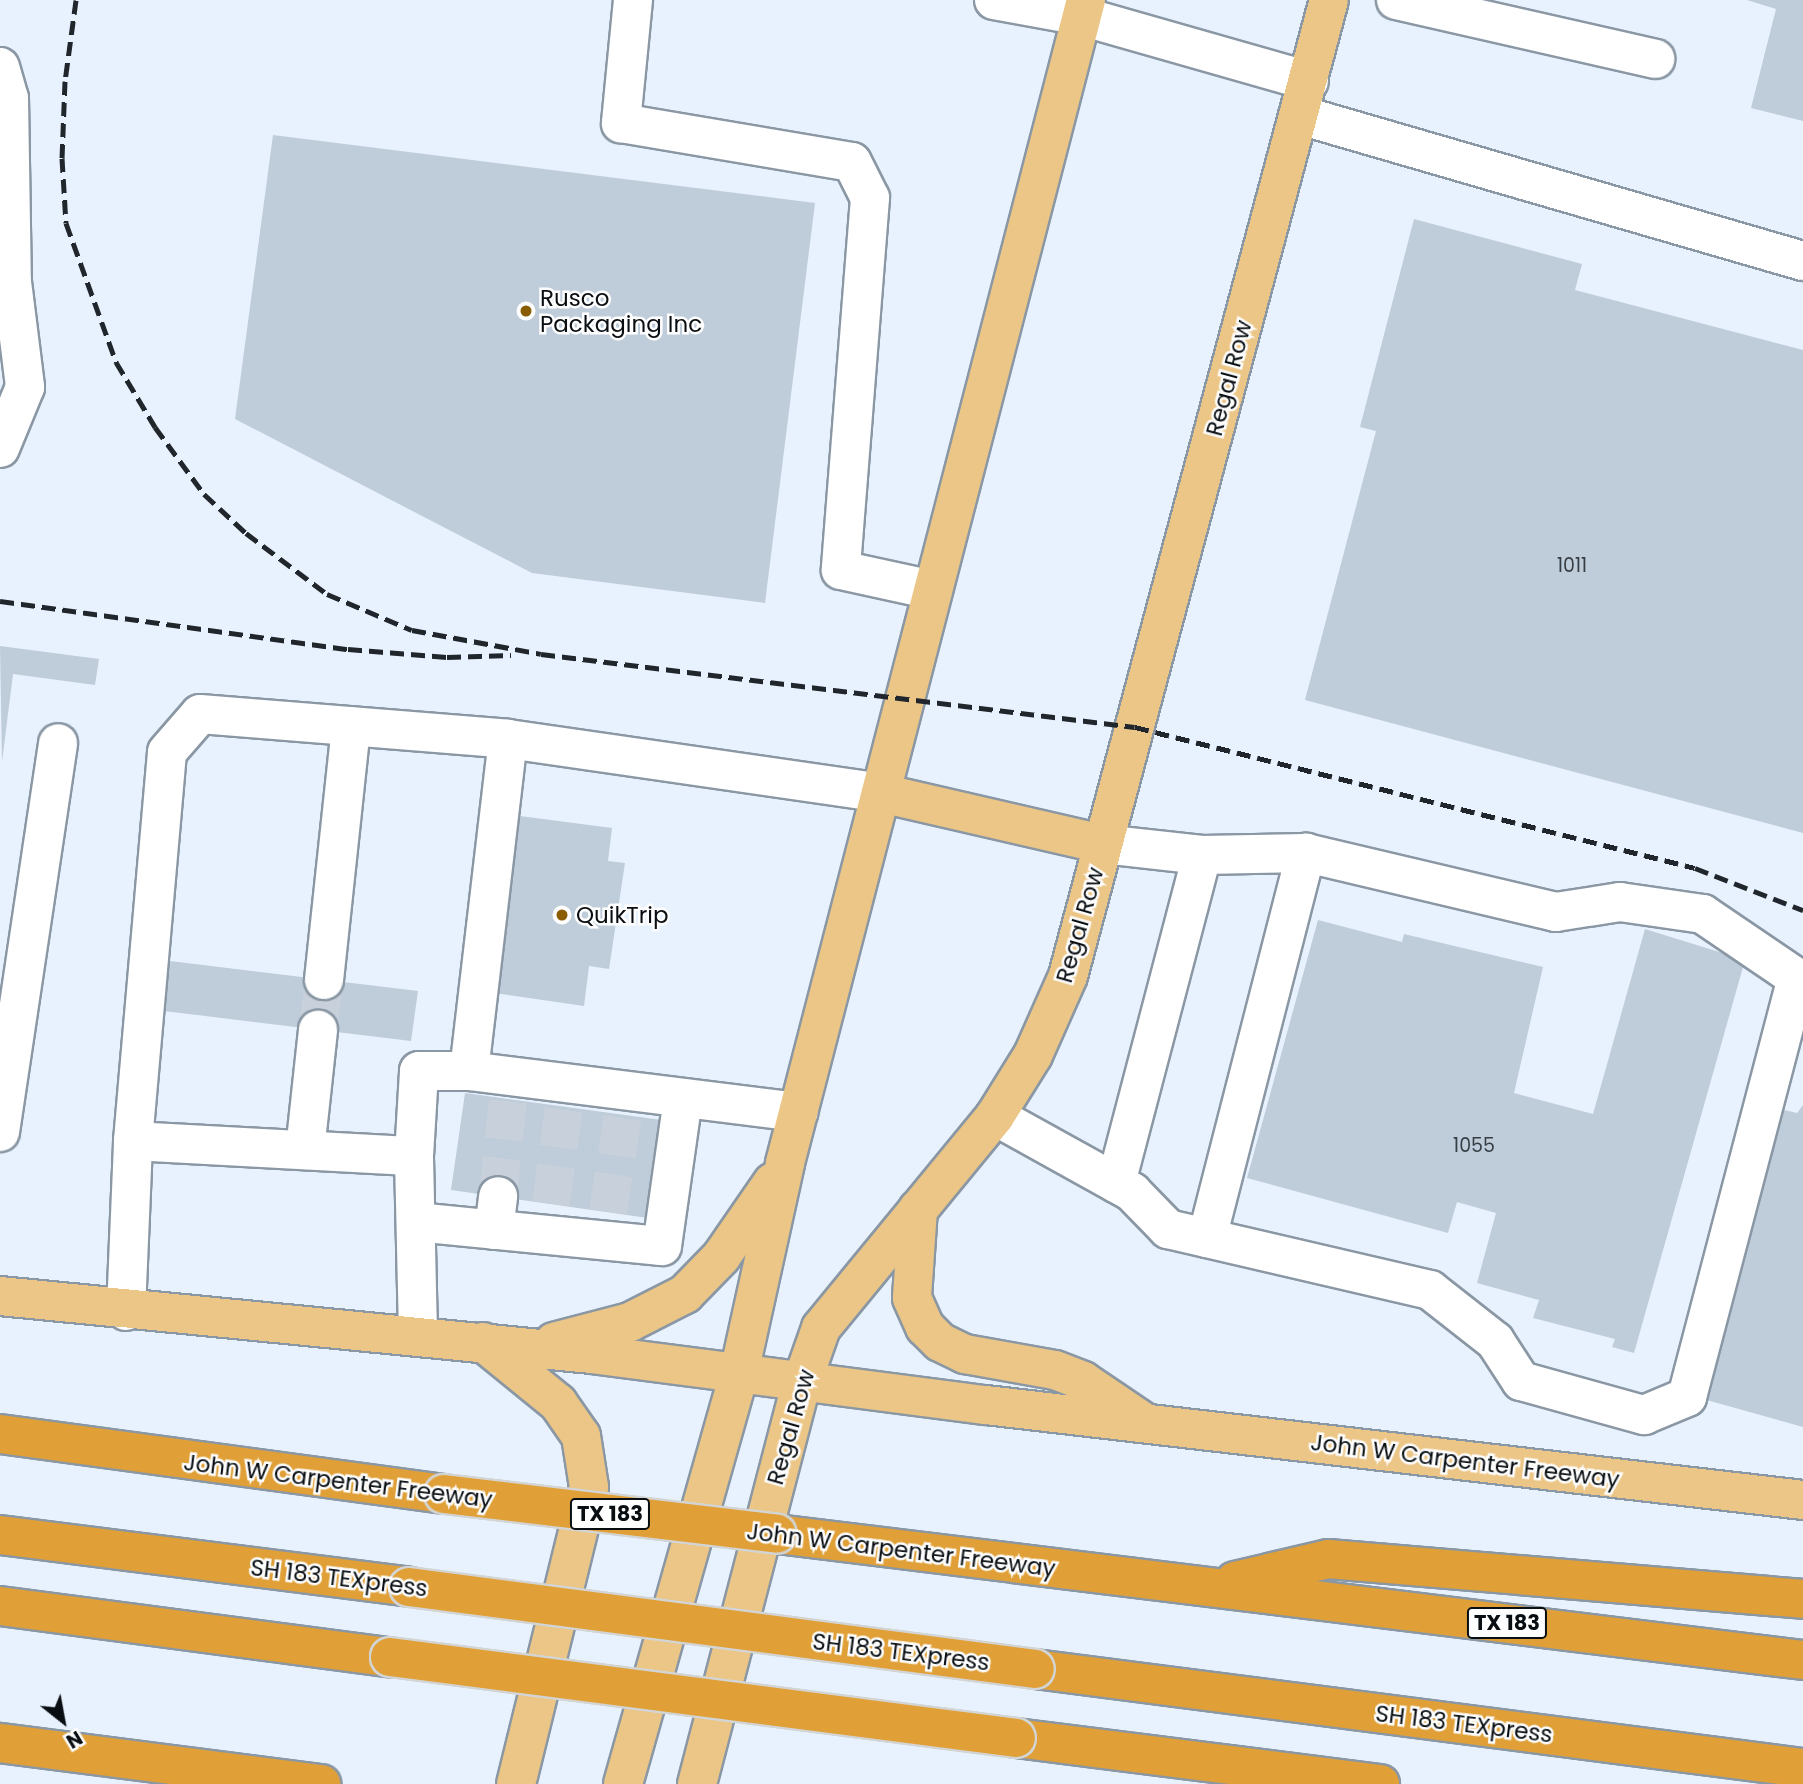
<!DOCTYPE html>
<style>
body{margin:0}
#map{position:relative;width:1803px;height:1784px;overflow:hidden;background:#e8f2fe;font-family:Poppins,sans-serif}
div>[style]{position:absolute}
.building>*{inset:0;background:#bfccda}
.minor-tunnel>*{height:38px;margin-top:-19px;transform-origin:0;background:repeating-linear-gradient(90deg,#c7d0db 0 38px,transparent 0 57px)}
.roads{filter:drop-shadow(2px 0 #8a97a4) drop-shadow(-2px 0 #8a97a4) drop-shadow(0 2px #8a97a4) drop-shadow(0 -2px #8a97a4)}
.minor>*{height:38px;margin:-19px;padding:0 19px;transform-origin:19px;border-radius:19px;background:#fff}
.major>*{height:38px;margin:-19px;padding:0 19px;transform-origin:19px;border-radius:19px;background:#ecc687}
.highway>*{height:38px;margin:-19px;padding:0 19px;transform-origin:19px;border-radius:19px;background:#e0a037}
.rail>*{height:5px;margin-top:-2.5px;transform-origin:0;background:repeating-linear-gradient(90deg,#20262b 0 14px,transparent 0 21px)}
.bridges{filter:drop-shadow(2px 0 #d3d4d4) drop-shadow(-2px 0 #d3d4d4) drop-shadow(0 2px #d3d4d4) drop-shadow(0 -2px #d3d4d4)}
.highway-bridge>*{height:38px;margin:-19px;padding:0 19px;transform-origin:19px;border-radius:19px;background:#e0a037}
.dots>*{width:19px;height:19px;translate:-50% -50%;box-sizing:border-box;border:4px solid #fefefe;border-radius:50%}
span{translate:-50% -50%;white-space:nowrap;text-align:center;line-height:1.15;-webkit-text-stroke:5px #fefefe;paint-order:stroke}
.number-label{font-size:19px;color:#363e44}
.number-label span{-webkit-text-stroke-width:0}
.shield-label span{padding:2px 5px;background:#fefefe;border:2px solid;border-radius:5px;-webkit-text-stroke-width:0}
.shield-label{font-size:21px;color:#090e12;font-weight:700}
.poi-label{font-size:23px;color:#090e12}
.left{translate:0 -50%;text-align:left}
.street-label{font-size:23px;color:#090e12}
.north{position:absolute;left:28px;top:1686px;width:70px;height:70px;-webkit-text-stroke:5px #fefefe;paint-order:stroke;rotate:149deg;font-size:19px;font-weight:700;line-height:28px;text-align:center;color:#090e12}
.north::after{content:'';display:block;margin:auto;width:24px;height:32px;background:#090e12;clip-path:polygon(50% 0,100% 100%,50% 72%,0 100%)}
</style>
<div id="map">
<div class="building">
<div style="clip-path:polygon(1747px 0,1803px 0,1803px 121px,1751px 108px,1776px 9px)"></div>
<div style="clip-path:polygon(273px 135px,815px 203px,765px 603px,532px 573px,235px 419px)"></div>
<div style="clip-path:polygon(1414px 219px,1582px 264px,1575px 290px,1803px 350px,1803px 833px,1305px 700px,1376px 431px,1360px 427px)"></div>
<div style="clip-path:polygon(0 646px,99px 659px,95px 685px,13px 674px,2px 762px)"></div>
<div style="clip-path:polygon(520px 816px,612px 828px,608px 861px,625px 863px,609px 969px,589px 966px,584px 1006px,495px 993px)"></div>
<div style="clip-path:polygon(1318px 920px,1402px 942px,1404px 934px,1543px 967px,1514px 1093px,1593px 1114px,1645px 929px,1745px 960px,1634px 1353px,1612px 1347px,1615px 1339px,1533px 1318px,1539px 1300px,1477px 1283px,1496px 1213px,1457px 1202px,1448px 1233px,1247px 1178px)"></div>
<div style="clip-path:polygon(170px 961px,418px 991px,411px 1041px,164px 1011px)"></div>
<div style="clip-path:polygon(465px 1093px,669px 1121px,655px 1219px,451px 1190px)"></div>
<div style="clip-path:polygon(1803px 1105px,1803px 1427px,1703px 1399px,1780px 1109px,1797px 1113px)"></div>
</div>
<div class="minor-tunnel">
<div style="left:318px;top:1030px;width:50px;rotate:-83.2deg"></div>
<div style="left:498px;top:1196px;width:98px;rotate:-84.1deg"></div>
<div style="left:551px;top:1204px;width:99px;rotate:-82.4deg"></div>
<div style="left:608px;top:1212px;width:98px;rotate:-81.2deg"></div>
</div>
<div class="roads">
<div class="minor">
<div style="left:633px;top:0;width:124px;rotate:95.6deg"></div>
<div style="left:621px;top:123px;width:234px;rotate:9.6deg"></div>
<div style="left:852px;top:162px;width:40px;rotate:63.4deg"></div>
<div style="left:870px;top:198px;width:373px;rotate:94.5deg"></div>
<div style="left:841px;top:570px;width:94px;rotate:12.3deg"></div>
<div style="left:994px;top:0;width:88px;rotate:10.4deg"></div>
<div style="left:1081px;top:16px;width:237px;rotate:15.9deg"></div>
<div style="left:1396px;top:0;width:266px;rotate:12.8deg"></div>
<div style="left:0;top:67px;width:32px;rotate:74deg"></div>
<div style="left:9px;top:98px;width:184px;rotate:89.1deg"></div>
<div style="left:12px;top:282px;width:106px;rotate:82.9deg"></div>
<div style="left:25px;top:387px;width:66px;rotate:112.3deg"></div>
<div style="left:1300px;top:115px;width:524px;rotate:16.19deg"></div>
<div style="left:324px;top:980px;width:255px;rotate:-83.9deg"></div>
<div style="left:469px;top:1071px;width:334px;rotate:-83.3deg"></div>
<div style="left:995px;top:1116px;width:157px;rotate:29deg"></div>
<div style="left:1132px;top:1192px;width:52px;rotate:45.8deg"></div>
<div style="left:1168px;top:1229px;width:269px;rotate:13.1deg"></div>
<div style="left:1430px;top:1290px;width:83px;rotate:38.1deg"></div>
<div style="left:1495px;top:1341px;width:48px;rotate:57deg"></div>
<div style="left:1521px;top:1381px;width:128px;rotate:15.5deg"></div>
<div style="left:1644px;top:1415px;width:47px;rotate:-22.7deg"></div>
<div style="left:1687px;top:1397px;width:433px;rotate:-75.3deg"></div>
<div style="left:1797px;top:978px;width:114px;rotate:-145.8deg"></div>
<div style="left:1703px;top:914px;width:84px;rotate:-171.8deg"></div>
<div style="left:1620px;top:902px;width:65px;rotate:171.1deg"></div>
<div style="left:1556px;top:912px;width:257px;rotate:-166.7deg"></div>
<div style="left:1306px;top:853px;width:104px;rotate:178.9deg"></div>
<div style="left:1202px;top:855px;width:101px;rotate:-173.7deg"></div>
<div style="left:0;top:1132px;width:393px;rotate:-81.5deg"></div>
<div style="left:133px;top:1141px;width:390px;rotate:-85deg"></div>
<div style="left:167px;top:752px;width:50px;rotate:-49deg"></div>
<div style="left:200px;top:714px;width:309px;rotate:4.6deg"></div>
<div style="left:508px;top:739px;width:377px;rotate:8.2deg"></div>
<div style="left:305px;top:1150px;width:121px;rotate:-83.8deg"></div>
<div style="left:1116px;top:1183px;width:339px;rotate:-75.3deg"></div>
<div style="left:416px;top:1222px;width:247px;rotate:5.6deg"></div>
<div style="left:662px;top:1246px;width:149px;rotate:-81.9deg"></div>
<div style="left:494px;top:1230px;width:34px;rotate:-83deg"></div>
<div style="left:1207px;top:1238px;width:398px;rotate:-75.6deg"></div>
<div style="left:126px;top:1311px;width:170px;rotate:-87.6deg"></div>
<div style="left:133px;top:1141px;width:281px;rotate:3.1deg"></div>
<div style="left:418px;top:1334px;width:178px;rotate:-91.3deg"></div>
<div style="left:414px;top:1156px;width:85px;rotate:-86.6deg"></div>
<div style="left:419px;top:1071px;width:50px"></div>
<div style="left:469px;top:1071px;width:332px;rotate:7.1deg"></div>
</div>
<div class="major">
<div style="left:881px;top:793px;width:227px;rotate:13deg"></div>
<div style="left:918px;top:1209px;width:89px;rotate:93.9deg"></div>
<div style="left:912px;top:1298px;width:32px;rotate:66deg"></div>
<div style="left:925px;top:1327px;width:21px;rotate:45deg"></div>
<div style="left:940px;top:1342px;width:28px;rotate:26deg"></div>
<div style="left:965px;top:1354px;width:91px;rotate:10.1deg"></div>
<div style="left:1055px;top:1370px;width:30px;rotate:21deg"></div>
<div style="left:1083px;top:1381px;width:71px;rotate:34.1deg"></div>
<div style="left:0;top:1296px;width:594px;rotate:5.6deg"></div>
<div style="left:591px;top:1354px;width:398px;rotate:7.4deg"></div>
<div style="left:986px;top:1405px;width:823px;rotate:6.63deg"></div>
<div style="left:483px;top:1342px;width:97px;rotate:39.1deg"></div>
<div style="left:558px;top:1403px;width:40px;rotate:55.1deg"></div>
<div style="left:581px;top:1436px;width:52px;rotate:81.1deg"></div>
<div style="left:589px;top:1487px;width:306px;rotate:103.8deg"></div>
<div style="left:554px;top:1342px;width:79px;rotate:-14.7deg"></div>
<div style="left:630px;top:1322px;width:62px;rotate:-27deg"></div>
<div style="left:685px;top:1294px;width:52px;rotate:-45.8deg"></div>
<div style="left:721px;top:1257px;width:91px;rotate:-55.3deg"></div>
<div style="left:623px;top:1784px;width:427px;rotate:-74.2deg"></div>
<div style="left:739px;top:1373px;width:215px;rotate:-77.6deg"></div>
<div style="left:785px;top:1163px;width:1201px;rotate:-75.49deg"></div>
<div style="left:697px;top:1784px;width:415px;rotate:-75.4deg"></div>
<div style="left:802px;top:1382px;width:57px;rotate:-70.6deg"></div>
<div style="left:821px;top:1328px;width:274px;rotate:-50.6deg"></div>
<div style="left:995px;top:1116px;width:72px;rotate:-58.1deg"></div>
<div style="left:1033px;top:1055px;width:86px;rotate:-66.1deg"></div>
<div style="left:1068px;top:976px;width:1010px;rotate:-75.03deg"></div>
</div>
<div class="highway">
<div style="left:0;top:1434px;width:448px;rotate:7.7deg"></div>
<div style="left:777px;top:1534px;width:1034px;rotate:7deg"></div>
<div style="left:0;top:1535px;width:412px;rotate:7.2deg"></div>
<div style="left:1235px;top:1581px;width:96px;rotate:-13.3deg"></div>
<div style="left:1328px;top:1559px;width:477px;rotate:4.8deg"></div>
<div style="left:0;top:1606px;width:393px;rotate:7.5deg"></div>
<div style="left:1035px;top:1669px;width:774px;rotate:7.35deg"></div>
<div style="left:1016px;top:1738px;width:367px;rotate:7.2deg"></div>
<div style="left:0;top:1743px;width:324px;rotate:7.3deg"></div>
</div>
</div>
<div class="rail">
<div style="left:76px;top:0;width:82px;rotate:97.7deg"></div>
<div style="left:65px;top:81px;width:77px;rotate:92.2deg"></div>
<div style="left:62px;top:158px;width:65px;rotate:86.5deg"></div>
<div style="left:66px;top:223px;width:148px;rotate:70.2deg"></div>
<div style="left:116px;top:362px;width:76px;rotate:59deg"></div>
<div style="left:155px;top:427px;width:83px;rotate:53.8deg"></div>
<div style="left:204px;top:494px;width:57px;rotate:42.9deg"></div>
<div style="left:246px;top:533px;width:101px;rotate:37deg"></div>
<div style="left:327px;top:594px;width:92px;rotate:23deg"></div>
<div style="left:412px;top:630px;width:131px;rotate:10.5deg"></div>
<div style="left:541px;top:654px;width:598px;rotate:7.01deg"></div>
<div style="left:1135px;top:727px;width:577px;rotate:14.13deg"></div>
<div style="left:1695px;top:868px;width:116px;rotate:21.3deg"></div>
<div style="left:0;top:601px;width:351px;rotate:7.9deg"></div>
<div style="left:348px;top:649px;width:99px;rotate:4.6deg"></div>
<div style="left:447px;top:657px;width:64px;rotate:-1.8deg"></div>
</div>
<div class="bridges">
<div class="highway-bridge">
<div style="left:444px;top:1494px;width:335px;rotate:6.8deg"></div>
<div style="left:409px;top:1587px;width:631px;rotate:7.46deg"></div>
<div style="left:390px;top:1657px;width:631px;rotate:7.37deg"></div>
</div>
</div>
<div class="dots">
<div style="left:526px;top:311px;background:#8a5c00"></div>
<div style="left:562px;top:915px;background:#8a5c00"></div>
</div>
<div class="number-label">
<span style="left:1572px;top:566px">1011</span>
<span style="left:1474px;top:1146px">1055</span>
</div>
<div class="shield-label">
<span style="left:610px;top:1514px">TX 183</span>
<span style="left:1507px;top:1623px">TX 183</span>
</div>
<div class="poi-label">
<span class="left" style="left:540px;top:311px">Rusco<br>Packaging Inc</span>
<span class="left" style="left:576px;top:915px">QuikTrip</span>
</div>
<div class="street-label">
<span style="left:1229px;top:378px;rotate:-75deg">Regal Row</span>
<span style="left:1080px;top:925px;rotate:-74deg">Regal Row</span>
<span style="left:791px;top:1427px;rotate:-74deg">Regal Row</span>
<span style="left:1465px;top:1461px;rotate:7deg">John W Carpenter Freeway</span>
<span style="left:338px;top:1481px;rotate:7deg">John W Carpenter Freeway</span>
<span style="left:901px;top:1550px;rotate:7deg">John W Carpenter Freeway</span>
<span style="left:339px;top:1578px;rotate:7deg">SH 183 TEXpress</span>
<span style="left:901px;top:1652px;rotate:7deg">SH 183 TEXpress</span>
<span style="left:1464px;top:1724px;rotate:7deg">SH 183 TEXpress</span>
</div>
<div class="north">N</div>
</div>
